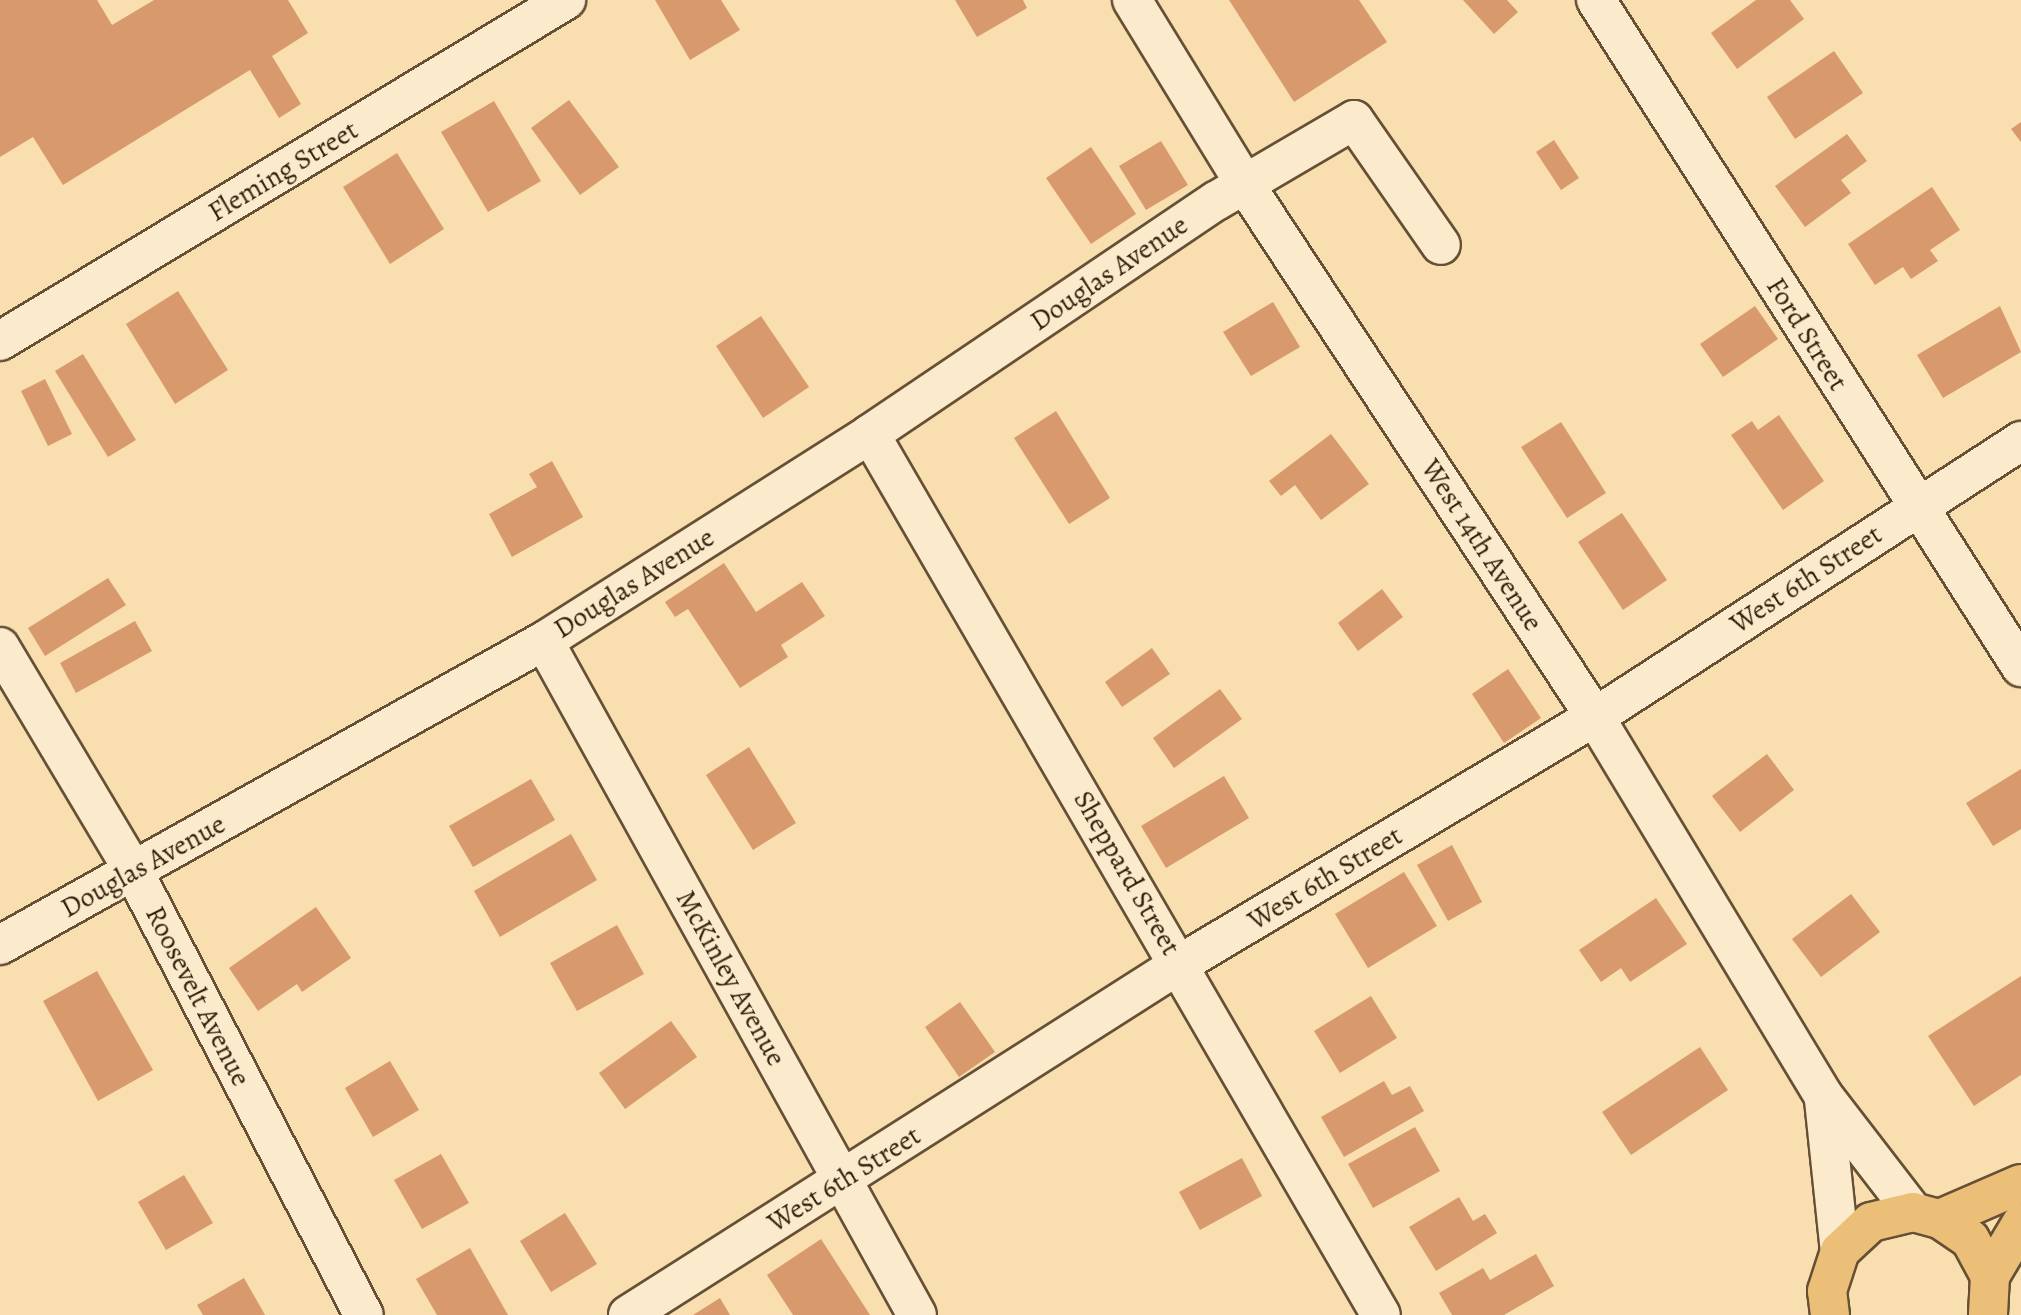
<!DOCTYPE html>
<style>
body{margin:0}
#map{position:relative;width:2021px;height:1315px;overflow:hidden;background:#f9deaf;font-family:Alegreya,serif}
div>[style]{position:absolute}
.building>*{inset:0;background:#d89a6c}
.roads{filter:drop-shadow(2px 0 #655036) drop-shadow(-2px 0 #655036) drop-shadow(0 2px #655036) drop-shadow(0 -2px #655036)}
.minor>*{height:38px;margin:-19px;padding:0 19px;transform-origin:19px;border-radius:19px;background:#fbeacb}
.major>*{height:38px;margin:-19px;padding:0 19px;transform-origin:19px;border-radius:19px;background:#ecbf78}
span{translate:-50% -50%;white-space:nowrap;text-align:center;line-height:1.15;-webkit-text-stroke:5px #fbeacb;paint-order:stroke}
.street-label{font-size:28px;color:#34200d}
</style>
<div id="map">
<div class="building">
<div style="clip-path:polygon(0 0,97px 0,112px 25px,154px 0,288px 0,308px 33px,272px 56px,301px 104px,279px 118px,250px 70px,63px 185px,33px 137px,0 157px)"></div>
<div style="clip-path:polygon(655px 0,721px 0,740px 30px,690px 60px)"></div>
<div style="clip-path:polygon(955px 0,1023px 0,1027px 8px,977px 37px)"></div>
<div style="clip-path:polygon(1229px 0,1359px 0,1387px 42px,1294px 102px)"></div>
<div style="clip-path:polygon(1463px 0,1507px 0,1518px 12px,1494px 34px)"></div>
<div style="clip-path:polygon(1756px 0,1790px 0,1804px 19px,1737px 69px,1711px 33px)"></div>
<div style="clip-path:polygon(1834px 51px,1863px 93px,1795px 139px,1767px 97px)"></div>
<div style="clip-path:polygon(569px 100px,619px 167px,580px 195px,531px 128px)"></div>
<div style="clip-path:polygon(494px 101px,541px 181px,488px 212px,441px 132px)"></div>
<div style="clip-path:polygon(2021px 122px,2021px 142px,2011px 129px)"></div>
<div style="clip-path:polygon(1847px 134px,1867px 161px,1841px 180px,1851px 193px,1805px 227px,1775px 186px)"></div>
<div style="clip-path:polygon(1554px 140px,1579px 178px,1561px 190px,1536px 152px)"></div>
<div style="clip-path:polygon(1161px 141px,1188px 185px,1146px 210px,1119px 166px)"></div>
<div style="clip-path:polygon(1091px 147px,1136px 214px,1091px 244px,1046px 178px)"></div>
<div style="clip-path:polygon(397px 153px,444px 229px,390px 264px,343px 187px)"></div>
<div style="clip-path:polygon(1932px 187px,1960px 230px,1930px 250px,1938px 261px,1911px 279px,1903px 267px,1875px 285px,1848px 244px)"></div>
<div style="clip-path:polygon(178px 291px,228px 370px,175px 404px,126px 324px)"></div>
<div style="clip-path:polygon(1273px 302px,1300px 347px,1251px 376px,1223px 332px)"></div>
<div style="clip-path:polygon(1755px 306px,1778px 339px,1723px 377px,1700px 344px)"></div>
<div style="clip-path:polygon(2000px 306px,2021px 352px,1943px 398px,1917px 355px)"></div>
<div style="clip-path:polygon(761px 316px,809px 387px,763px 418px,716px 346px)"></div>
<div style="clip-path:polygon(83px 354px,136px 440px,108px 457px,55px 371px)"></div>
<div style="clip-path:polygon(45px 379px,72px 434px,48px 446px,21px 391px)"></div>
<div style="clip-path:polygon(1056px 411px,1110px 498px,1069px 524px,1014px 438px)"></div>
<div style="clip-path:polygon(1779px 415px,1824px 481px,1783px 510px,1731px 435px,1752px 421px,1758px 430px)"></div>
<div style="clip-path:polygon(1561px 422px,1606px 493px,1567px 518px,1521px 447px)"></div>
<div style="clip-path:polygon(1331px 434px,1369px 484px,1321px 520px,1295px 485px,1281px 496px,1269px 481px)"></div>
<div style="clip-path:polygon(552px 461px,583px 517px,512px 557px,489px 514px,537px 487px,529px 474px)"></div>
<div style="clip-path:polygon(1622px 513px,1667px 580px,1623px 610px,1578px 542px)"></div>
<div style="clip-path:polygon(724px 563px,756px 612px,802px 582px,825px 616px,781px 645px,788px 657px,740px 688px,688px 609px,675px 617px,665px 602px)"></div>
<div style="clip-path:polygon(108px 578px,126px 605px,45px 656px,28px 628px)"></div>
<div style="clip-path:polygon(1382px 589px,1403px 617px,1358px 651px,1338px 623px)"></div>
<div style="clip-path:polygon(135px 621px,152px 651px,76px 693px,60px 663px)"></div>
<div style="clip-path:polygon(1152px 648px,1170px 674px,1122px 707px,1105px 682px)"></div>
<div style="clip-path:polygon(1508px 669px,1541px 718px,1504px 743px,1472px 694px)"></div>
<div style="clip-path:polygon(1220px 689px,1242px 719px,1174px 768px,1153px 738px)"></div>
<div style="clip-path:polygon(749px 747px,796px 823px,753px 850px,706px 775px)"></div>
<div style="clip-path:polygon(1767px 754px,1794px 790px,1740px 832px,1712px 796px)"></div>
<div style="clip-path:polygon(2021px 769px,2021px 829px,1993px 846px,1966px 803px)"></div>
<div style="clip-path:polygon(1224px 776px,1249px 818px,1166px 868px,1141px 826px)"></div>
<div style="clip-path:polygon(531px 779px,555px 820px,473px 867px,449px 826px)"></div>
<div style="clip-path:polygon(571px 834px,597px 880px,500px 937px,474px 891px)"></div>
<div style="clip-path:polygon(1452px 845px,1482px 902px,1448px 921px,1417px 865px)"></div>
<div style="clip-path:polygon(1404px 872px,1437px 926px,1368px 968px,1335px 914px)"></div>
<div style="clip-path:polygon(1851px 894px,1880px 932px,1821px 977px,1792px 939px)"></div>
<div style="clip-path:polygon(1656px 898px,1687px 944px,1630px 982px,1621px 968px,1601px 982px,1579px 950px)"></div>
<div style="clip-path:polygon(316px 907px,351px 958px,302px 992px,297px 984px,258px 1011px,229px 968px)"></div>
<div style="clip-path:polygon(617px 925px,644px 974px,577px 1011px,550px 963px)"></div>
<div style="clip-path:polygon(97px 971px,153px 1070px,98px 1101px,43px 1001px)"></div>
<div style="clip-path:polygon(2021px 976px,2021px 1075px,1974px 1106px,1928px 1036px)"></div>
<div style="clip-path:polygon(1371px 996px,1397px 1038px,1340px 1073px,1314px 1031px)"></div>
<div style="clip-path:polygon(960px 1002px,995px 1052px,959px 1077px,925px 1027px)"></div>
<div style="clip-path:polygon(671px 1021px,697px 1057px,625px 1109px,599px 1073px)"></div>
<div style="clip-path:polygon(1700px 1047px,1728px 1090px,1631px 1155px,1602px 1112px)"></div>
<div style="clip-path:polygon(390px 1061px,419px 1110px,373px 1137px,345px 1088px)"></div>
<div style="clip-path:polygon(1384px 1081px,1392px 1095px,1410px 1086px,1424px 1111px,1344px 1157px,1321px 1117px)"></div>
<div style="clip-path:polygon(1415px 1127px,1440px 1171px,1373px 1208px,1348px 1164px)"></div>
<div style="clip-path:polygon(441px 1154px,469px 1203px,422px 1229px,394px 1180px)"></div>
<div style="clip-path:polygon(1242px 1158px,1262px 1196px,1200px 1230px,1179px 1192px)"></div>
<div style="clip-path:polygon(184px 1175px,213px 1223px,166px 1250px,138px 1202px)"></div>
<div style="clip-path:polygon(1459px 1197px,1473px 1221px,1485px 1214px,1497px 1233px,1436px 1271px,1409px 1227px)"></div>
<div style="clip-path:polygon(565px 1213px,597px 1264px,551px 1292px,520px 1241px)"></div>
<div style="clip-path:polygon(821px 1239px,870px 1315px,793px 1315px,767px 1275px)"></div>
<div style="clip-path:polygon(470px 1248px,508px 1315px,437px 1315px,416px 1279px)"></div>
<div style="clip-path:polygon(1536px 1254px,1554px 1286px,1504px 1315px,1452px 1315px,1439px 1293px,1483px 1268px,1490px 1280px)"></div>
<div style="clip-path:polygon(244px 1278px,265px 1315px,203px 1315px,197px 1305px)"></div>
<div style="clip-path:polygon(720px 1298px,730px 1315px,693px 1315px)"></div>
</div>
<div class="roads">
<div class="minor">
<div style="left:1132px;top:0;width:218px;rotate:58.5deg"></div>
<div style="left:1246px;top:186px;width:635px;rotate:56.69deg"></div>
<div style="left:1595px;top:717px;width:441px;rotate:58.9deg"></div>
<div style="left:1823px;top:1095px;width:148px;rotate:52.4deg"></div>
<div style="left:1596px;top:0;width:791px;rotate:57.5deg"></div>
<div style="left:0;top:341px;width:661px;rotate:-31.07deg"></div>
<div style="left:870px;top:434px;width:1018px;rotate:59.89deg"></div>
<div style="left:544px;top:641px;width:770px;rotate:61.04deg"></div>
<div style="left:0;top:647px;width:262px;rotate:59.2deg"></div>
<div style="left:134px;top:872px;width:499px;rotate:62.6deg"></div>
<div style="left:0;top:945px;width:623px;rotate:-29.2deg"></div>
<div style="left:544px;top:641px;width:386px;rotate:-32.4deg"></div>
<div style="left:870px;top:434px;width:417px;rotate:-34deg"></div>
<div style="left:1216px;top:201px;width:160px;rotate:-30.4deg"></div>
<div style="left:1354px;top:120px;width:152px;rotate:55.2deg"></div>
<div style="left:1824px;top:1100px;width:152px;rotate:84deg"></div>
<div style="left:628px;top:1315px;width:654px;rotate:-32.45deg"></div>
<div style="left:1180px;top:964px;width:483px;rotate:-30.8deg"></div>
<div style="left:1595px;top:717px;width:508px;rotate:-32.94deg"></div>
</div>
<div class="major">
<div style="left:1940px;top:1219px;width:88px;rotate:-23.4deg"></div>
<div style="left:1990px;top:1276px;width:61px;rotate:-59.2deg"></div>
<div style="left:1830px;top:1315px;width:24px;rotate:-97deg"></div>
<div style="left:1827px;top:1291px;width:42px;rotate:-72deg"></div>
<div style="left:1840px;top:1251px;width:42px;rotate:-43.1deg"></div>
<div style="left:1871px;top:1222px;width:43px;rotate:-13.4deg"></div>
<div style="left:1913px;top:1212px;width:28px;rotate:15deg"></div>
<div style="left:1940px;top:1219px;width:36px;rotate:34deg"></div>
<div style="left:1970px;top:1239px;width:42px;rotate:61.6deg"></div>
<div style="left:1990px;top:1276px;width:39px;rotate:93deg"></div>
</div>
</div>
<div class="street-label">
<span style="left:283px;top:171px;rotate:-31deg">Fleming Street</span>
<span style="left:1109px;top:273px;rotate:-34deg">Douglas Avenue</span>
<span style="left:1807px;top:334px;rotate:58deg">Ford Street</span>
<span style="left:1482px;top:545px;rotate:57deg">West 14th Avenue</span>
<span style="left:1806px;top:579px;rotate:-33deg">West 6th Street</span>
<span style="left:634px;top:583px;rotate:-32deg">Douglas Avenue</span>
<span style="left:143px;top:866px;rotate:-29deg">Douglas Avenue</span>
<span style="left:1127px;top:873px;rotate:60deg">Sheppard Street</span>
<span style="left:1325px;top:878px;rotate:-31deg">West 6th Street</span>
<span style="left:731px;top:978px;rotate:61deg">McKinley Avenue</span>
<span style="left:198px;top:996px;rotate:63deg">Roosevelt Avenue</span>
<span style="left:844px;top:1179px;rotate:-32deg">West 6th Street</span>
</div>
</div>
